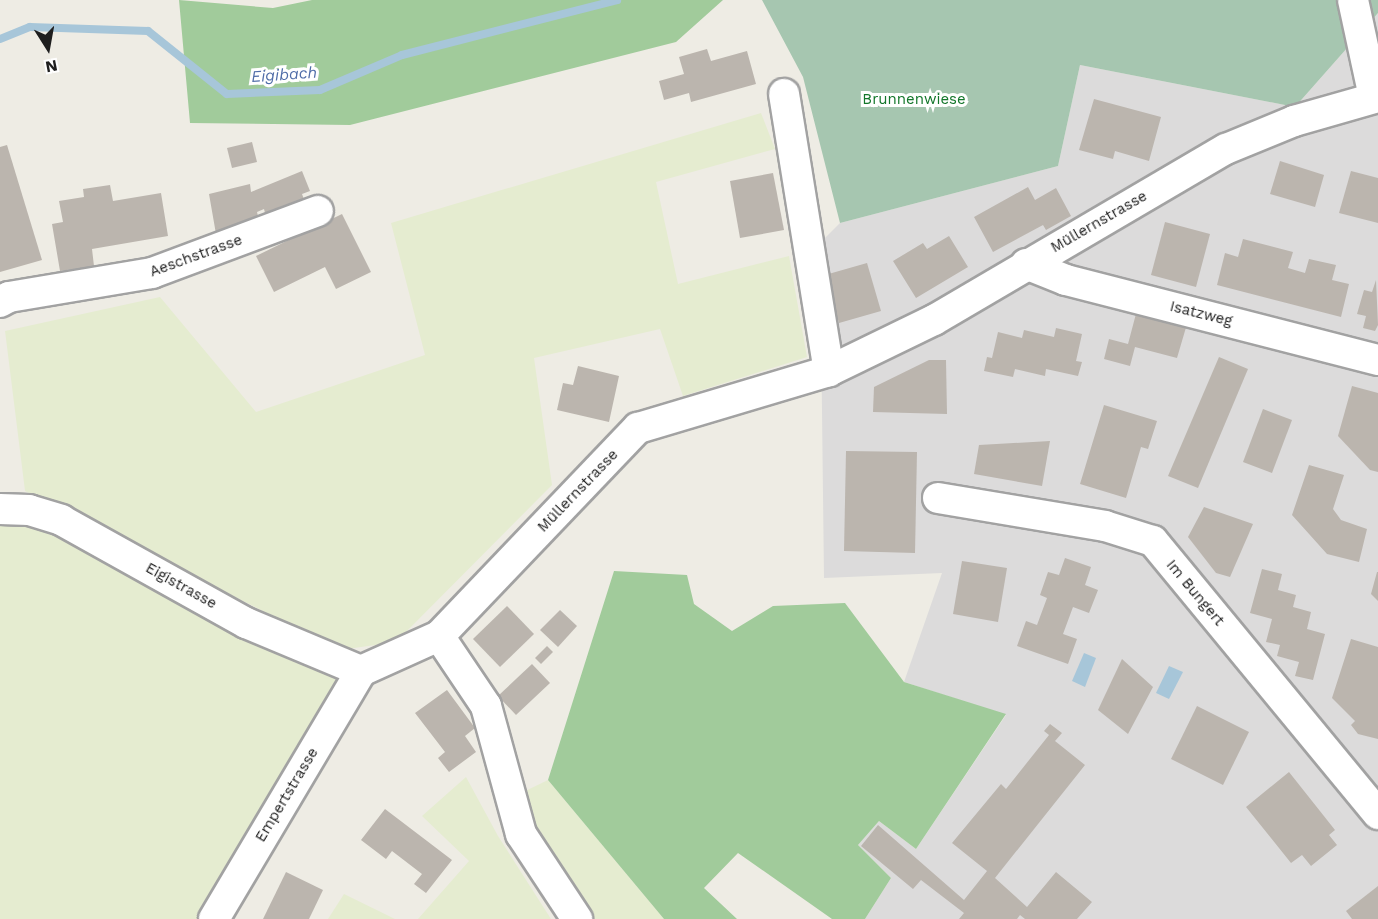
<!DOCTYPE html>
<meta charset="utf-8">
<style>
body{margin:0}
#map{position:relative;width:1378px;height:919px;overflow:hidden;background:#eeece4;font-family:"Work Sans",sans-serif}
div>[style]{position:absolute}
.residential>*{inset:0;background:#dcdbdb}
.farmland>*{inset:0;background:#e5ecd0}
.forest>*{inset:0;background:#a1cb9b}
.cemetery>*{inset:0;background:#a6c6b0}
.water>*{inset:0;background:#a7c6d9}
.stream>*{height:8px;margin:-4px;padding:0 4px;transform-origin:4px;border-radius:4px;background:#a7c6d9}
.building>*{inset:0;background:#bbb5ae}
.roads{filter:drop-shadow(2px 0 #a2a2a2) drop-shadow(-2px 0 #a2a2a2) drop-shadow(0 2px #a2a2a2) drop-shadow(0 -2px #a2a2a2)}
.minor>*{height:30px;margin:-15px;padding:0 15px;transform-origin:15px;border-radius:15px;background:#fff}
span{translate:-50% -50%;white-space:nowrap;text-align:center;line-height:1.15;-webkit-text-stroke:6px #fff;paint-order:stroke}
.park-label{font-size:15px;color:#12762a}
.street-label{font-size:15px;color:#1e1e1e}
.water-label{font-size:16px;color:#506da8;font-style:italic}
.north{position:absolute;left:18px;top:18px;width:60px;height:60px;-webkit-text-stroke:4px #fff;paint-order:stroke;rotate:169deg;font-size:16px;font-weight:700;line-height:24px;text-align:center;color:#1e1e1e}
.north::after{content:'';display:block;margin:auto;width:21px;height:27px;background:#1e1e1e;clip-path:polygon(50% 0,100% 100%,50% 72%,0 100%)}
</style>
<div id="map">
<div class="residential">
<div style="clip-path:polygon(1378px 13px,1378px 919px,865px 919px,891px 878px,858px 845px,879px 821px,916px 849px,1006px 715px,904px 682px,942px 573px,824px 578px,820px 243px,840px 223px,1058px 166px,1080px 65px,1295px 107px)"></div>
</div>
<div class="farmland">
<div style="clip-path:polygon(761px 113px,775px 149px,656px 182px,678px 284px,789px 256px,807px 357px,683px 396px,660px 329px,534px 358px,552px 485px,396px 642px,340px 650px,25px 491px,5px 331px,160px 297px,256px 412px,425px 355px,391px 223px)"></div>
<div style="clip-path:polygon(0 520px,33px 522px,361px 671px,214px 919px,0 919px)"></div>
<div style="clip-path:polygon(466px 777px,498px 836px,551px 919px,418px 919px,469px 861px,422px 816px)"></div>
<div style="clip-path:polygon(548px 780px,664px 919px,586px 919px,527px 833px,517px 795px)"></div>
<div style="clip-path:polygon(344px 894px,395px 919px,328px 919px)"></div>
</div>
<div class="forest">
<div style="clip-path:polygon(179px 0,273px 8px,312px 0,723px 0,676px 42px,350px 125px,190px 123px)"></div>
<div style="clip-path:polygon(614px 571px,687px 575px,694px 604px,732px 631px,773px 606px,845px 603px,904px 682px,1006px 714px,916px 849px,879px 821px,858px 845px,891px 878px,865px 919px,832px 919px,738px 853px,704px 888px,737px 919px,664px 919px,548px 780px)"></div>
</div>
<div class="cemetery">
<div style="clip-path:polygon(762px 0,1378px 0,1378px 13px,1295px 107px,1080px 65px,1058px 166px,840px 223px,803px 77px)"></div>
</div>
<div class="water">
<div style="clip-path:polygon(1084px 653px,1096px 658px,1085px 687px,1072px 681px)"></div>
<div style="clip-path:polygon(1169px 666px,1183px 672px,1169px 699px,1156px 693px)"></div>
</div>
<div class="stream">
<div style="left:0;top:39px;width:32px;rotate:-22deg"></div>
<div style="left:30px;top:27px;width:118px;rotate:1.9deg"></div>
<div style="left:148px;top:31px;width:101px;rotate:38.6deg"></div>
<div style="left:227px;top:94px;width:93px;rotate:-2.5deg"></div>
<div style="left:320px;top:90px;width:89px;rotate:-23.1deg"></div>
<div style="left:402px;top:55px;width:222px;rotate:-14.3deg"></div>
</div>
<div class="building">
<div style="clip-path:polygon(707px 49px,711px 61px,747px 51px,756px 84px,691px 102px,689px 93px,664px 100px,659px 81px,684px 74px,679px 57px)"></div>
<div style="clip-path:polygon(1094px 99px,1161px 117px,1149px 161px,1115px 151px,1113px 159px,1079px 150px)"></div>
<div style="clip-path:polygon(252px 142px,257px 162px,232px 168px,227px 148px)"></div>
<div style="clip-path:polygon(7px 145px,42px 260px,0 272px,0 147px)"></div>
<div style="clip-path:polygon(1280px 161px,1324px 175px,1315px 207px,1270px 194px)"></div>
<div style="clip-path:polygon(302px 171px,310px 191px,302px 194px,305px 202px,266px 217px,264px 209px,257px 212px,260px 224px,216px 234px,209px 194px,250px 184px,251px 192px)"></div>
<div style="clip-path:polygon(1351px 171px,1378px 178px,1378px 223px,1339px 213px)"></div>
<div style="clip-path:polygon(773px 173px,784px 230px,740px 238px,730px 181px)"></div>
<div style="clip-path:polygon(110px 185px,113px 201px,161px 193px,168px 236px,92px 249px,94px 266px,60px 271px,52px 224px,63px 222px,59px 201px,84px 197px,83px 189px)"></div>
<div style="clip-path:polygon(1028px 187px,1035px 200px,1056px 188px,1071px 216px,1046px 230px,1043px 225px,993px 252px,974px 217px)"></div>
<div style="clip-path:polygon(342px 214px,371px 272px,336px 289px,325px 267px,274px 292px,256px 256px)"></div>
<div style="clip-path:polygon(1165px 222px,1210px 234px,1196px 287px,1151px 275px)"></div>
<div style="clip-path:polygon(949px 236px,968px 267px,916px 298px,893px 261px,923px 243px,927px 249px)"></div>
<div style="clip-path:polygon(1243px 239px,1293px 252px,1288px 268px,1305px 273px,1309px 259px,1336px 265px,1332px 280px,1349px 284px,1341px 317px,1217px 285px,1225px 253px,1238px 257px)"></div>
<div style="clip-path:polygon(867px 263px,881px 311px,839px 323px,825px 275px)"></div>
<div style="clip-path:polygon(1376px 280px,1378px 325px,1375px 331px,1363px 328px,1366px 316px,1357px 314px,1364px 290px,1372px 292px)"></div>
<div style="clip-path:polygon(1137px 310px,1187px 324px,1177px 358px,1135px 347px,1130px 366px,1104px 359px,1109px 339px,1128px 344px)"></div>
<div style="clip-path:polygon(1056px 328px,1082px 334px,1076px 361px,1082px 362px,1078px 376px,1046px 369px,1045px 376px,1015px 369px,1013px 377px,984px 371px,987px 357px,992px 358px,998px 332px,1022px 338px,1024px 330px,1054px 337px)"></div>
<div style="clip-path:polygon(1219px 357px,1248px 369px,1198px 488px,1168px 476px)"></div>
<div style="clip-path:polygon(929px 360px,946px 360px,947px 414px,873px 412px,874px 387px)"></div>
<div style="clip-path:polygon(578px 366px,619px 376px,609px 422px,557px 410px,563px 383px,573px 385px)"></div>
<div style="clip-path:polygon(1352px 386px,1378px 393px,1378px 472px,1370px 470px,1338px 436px)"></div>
<div style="clip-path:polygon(1104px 405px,1157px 421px,1148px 449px,1141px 447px,1126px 498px,1080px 484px)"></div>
<div style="clip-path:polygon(1263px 409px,1292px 420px,1272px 473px,1243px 462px)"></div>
<div style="clip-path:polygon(1050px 441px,1042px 486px,974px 474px,979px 445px)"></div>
<div style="clip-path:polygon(846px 451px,917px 452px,915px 553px,844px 551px)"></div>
<div style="clip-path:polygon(1309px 465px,1344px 475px,1333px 509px,1341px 520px,1367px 529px,1359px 562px,1327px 554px,1292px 515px)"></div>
<div style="clip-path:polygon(1204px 507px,1253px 524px,1230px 577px,1216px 573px,1188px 537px)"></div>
<div style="clip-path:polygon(1065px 558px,1091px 567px,1085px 585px,1098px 590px,1089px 613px,1073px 607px,1063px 634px,1077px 639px,1068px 664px,1017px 646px,1026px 621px,1037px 625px,1047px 598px,1040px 595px,1048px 572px,1059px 575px)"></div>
<div style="clip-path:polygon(962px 561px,1007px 568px,998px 622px,953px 614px)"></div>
<div style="clip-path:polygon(1262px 569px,1282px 574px,1278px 590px,1296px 595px,1293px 607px,1311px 612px,1307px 629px,1325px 634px,1313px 680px,1295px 676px,1299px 662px,1277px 656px,1280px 645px,1266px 642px,1272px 619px,1250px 613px)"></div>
<div style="clip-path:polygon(1377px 572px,1378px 572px,1378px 601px,1371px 594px)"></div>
<div style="clip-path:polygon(507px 606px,534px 634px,500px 667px,473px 639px)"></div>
<div style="clip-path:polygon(560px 610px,577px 626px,558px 647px,540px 630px)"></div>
<div style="clip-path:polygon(1351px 639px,1378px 647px,1378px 739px,1358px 734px,1351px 725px,1355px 721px,1332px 698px)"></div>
<div style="clip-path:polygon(547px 646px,553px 652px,541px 664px,535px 658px)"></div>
<div style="clip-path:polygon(1122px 659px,1153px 687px,1128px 734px,1098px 710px)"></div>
<div style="clip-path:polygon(532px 664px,550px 683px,516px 715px,498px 696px)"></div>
<div style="clip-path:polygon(447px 690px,475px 728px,465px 736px,476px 752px,449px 772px,438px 758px,445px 752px,415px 713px)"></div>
<div style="clip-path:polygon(1197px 706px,1249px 732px,1223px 785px,1171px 759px)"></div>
<div style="clip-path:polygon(1050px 724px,1062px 733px,1055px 741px,1085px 765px,995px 878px,1027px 907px,1056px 872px,1092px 902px,1077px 919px,1025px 919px,1020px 915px,1017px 919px,959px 919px,964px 913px,921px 880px,913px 889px,861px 846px,878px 825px,964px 900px,987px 871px,952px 843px,1001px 784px,1006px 789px,1049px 735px,1044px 731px)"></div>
<div style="clip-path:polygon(1289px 772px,1335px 830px,1329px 835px,1337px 845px,1311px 866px,1302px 855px,1291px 863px,1246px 807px)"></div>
<div style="clip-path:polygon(385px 809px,452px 860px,426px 893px,414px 884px,422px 874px,392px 851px,386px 859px,361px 840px)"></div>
<div style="clip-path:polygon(286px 872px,323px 890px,309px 919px,263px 919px)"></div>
<div style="clip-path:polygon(1378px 886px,1378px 919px,1352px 919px,1346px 911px)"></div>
</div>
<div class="roads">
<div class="minor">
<div style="left:1353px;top:0;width:99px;rotate:77.8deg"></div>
<div style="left:784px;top:94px;width:281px;rotate:80.8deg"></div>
<div style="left:1026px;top:264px;width:43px;rotate:21.8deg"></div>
<div style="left:1066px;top:280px;width:322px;rotate:14.4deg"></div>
<div style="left:0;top:302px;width:10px;rotate:-29deg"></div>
<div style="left:9px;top:297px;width:145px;rotate:-9.5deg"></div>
<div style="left:152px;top:273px;width:177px;rotate:-20.5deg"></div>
<div style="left:938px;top:498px;width:169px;rotate:9.5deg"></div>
<div style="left:1105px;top:526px;width:50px;rotate:17.4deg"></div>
<div style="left:1153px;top:541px;width:354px;rotate:50.5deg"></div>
<div style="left:0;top:509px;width:29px;rotate:2deg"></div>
<div style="left:29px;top:510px;width:34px;rotate:17deg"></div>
<div style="left:61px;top:520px;width:212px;rotate:29.1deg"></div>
<div style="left:246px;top:623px;width:125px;rotate:22.7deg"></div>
<div style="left:439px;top:636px;width:84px;rotate:56.1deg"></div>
<div style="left:486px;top:706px;width:133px;rotate:74.7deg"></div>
<div style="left:521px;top:834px;width:102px;rotate:56.6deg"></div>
<div style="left:361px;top:671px;width:85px;rotate:-24.2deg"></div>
<div style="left:439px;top:636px;width:288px;rotate:-46.3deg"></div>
<div style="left:638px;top:428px;width:199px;rotate:-16.6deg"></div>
<div style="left:829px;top:371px;width:117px;rotate:-25.9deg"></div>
<div style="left:934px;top:320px;width:338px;rotate:-30.4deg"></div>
<div style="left:1226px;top:149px;width:74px;rotate:-22.4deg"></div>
<div style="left:1294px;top:121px;width:87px;rotate:-15.9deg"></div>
<div style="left:214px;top:919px;width:288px;rotate:-59.3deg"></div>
</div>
</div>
<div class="park-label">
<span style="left:914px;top:100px">Brunnenwiese</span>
</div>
<div class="street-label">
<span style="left:1099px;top:222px;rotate:-30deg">Müllernstrasse</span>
<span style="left:196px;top:256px;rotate:-20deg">Aeschstrasse</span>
<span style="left:1201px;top:314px;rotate:14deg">Isatzweg</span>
<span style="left:578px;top:491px;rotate:-46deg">Müllernstrasse</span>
<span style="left:181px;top:586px;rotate:29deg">Eigistrasse</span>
<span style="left:1195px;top:593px;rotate:50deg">Im Bungert</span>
<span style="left:287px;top:795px;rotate:-59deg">Empertstrasse</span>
</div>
<div class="water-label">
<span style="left:284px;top:75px;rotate:-4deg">Eigibach</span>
</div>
<div class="north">N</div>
</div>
